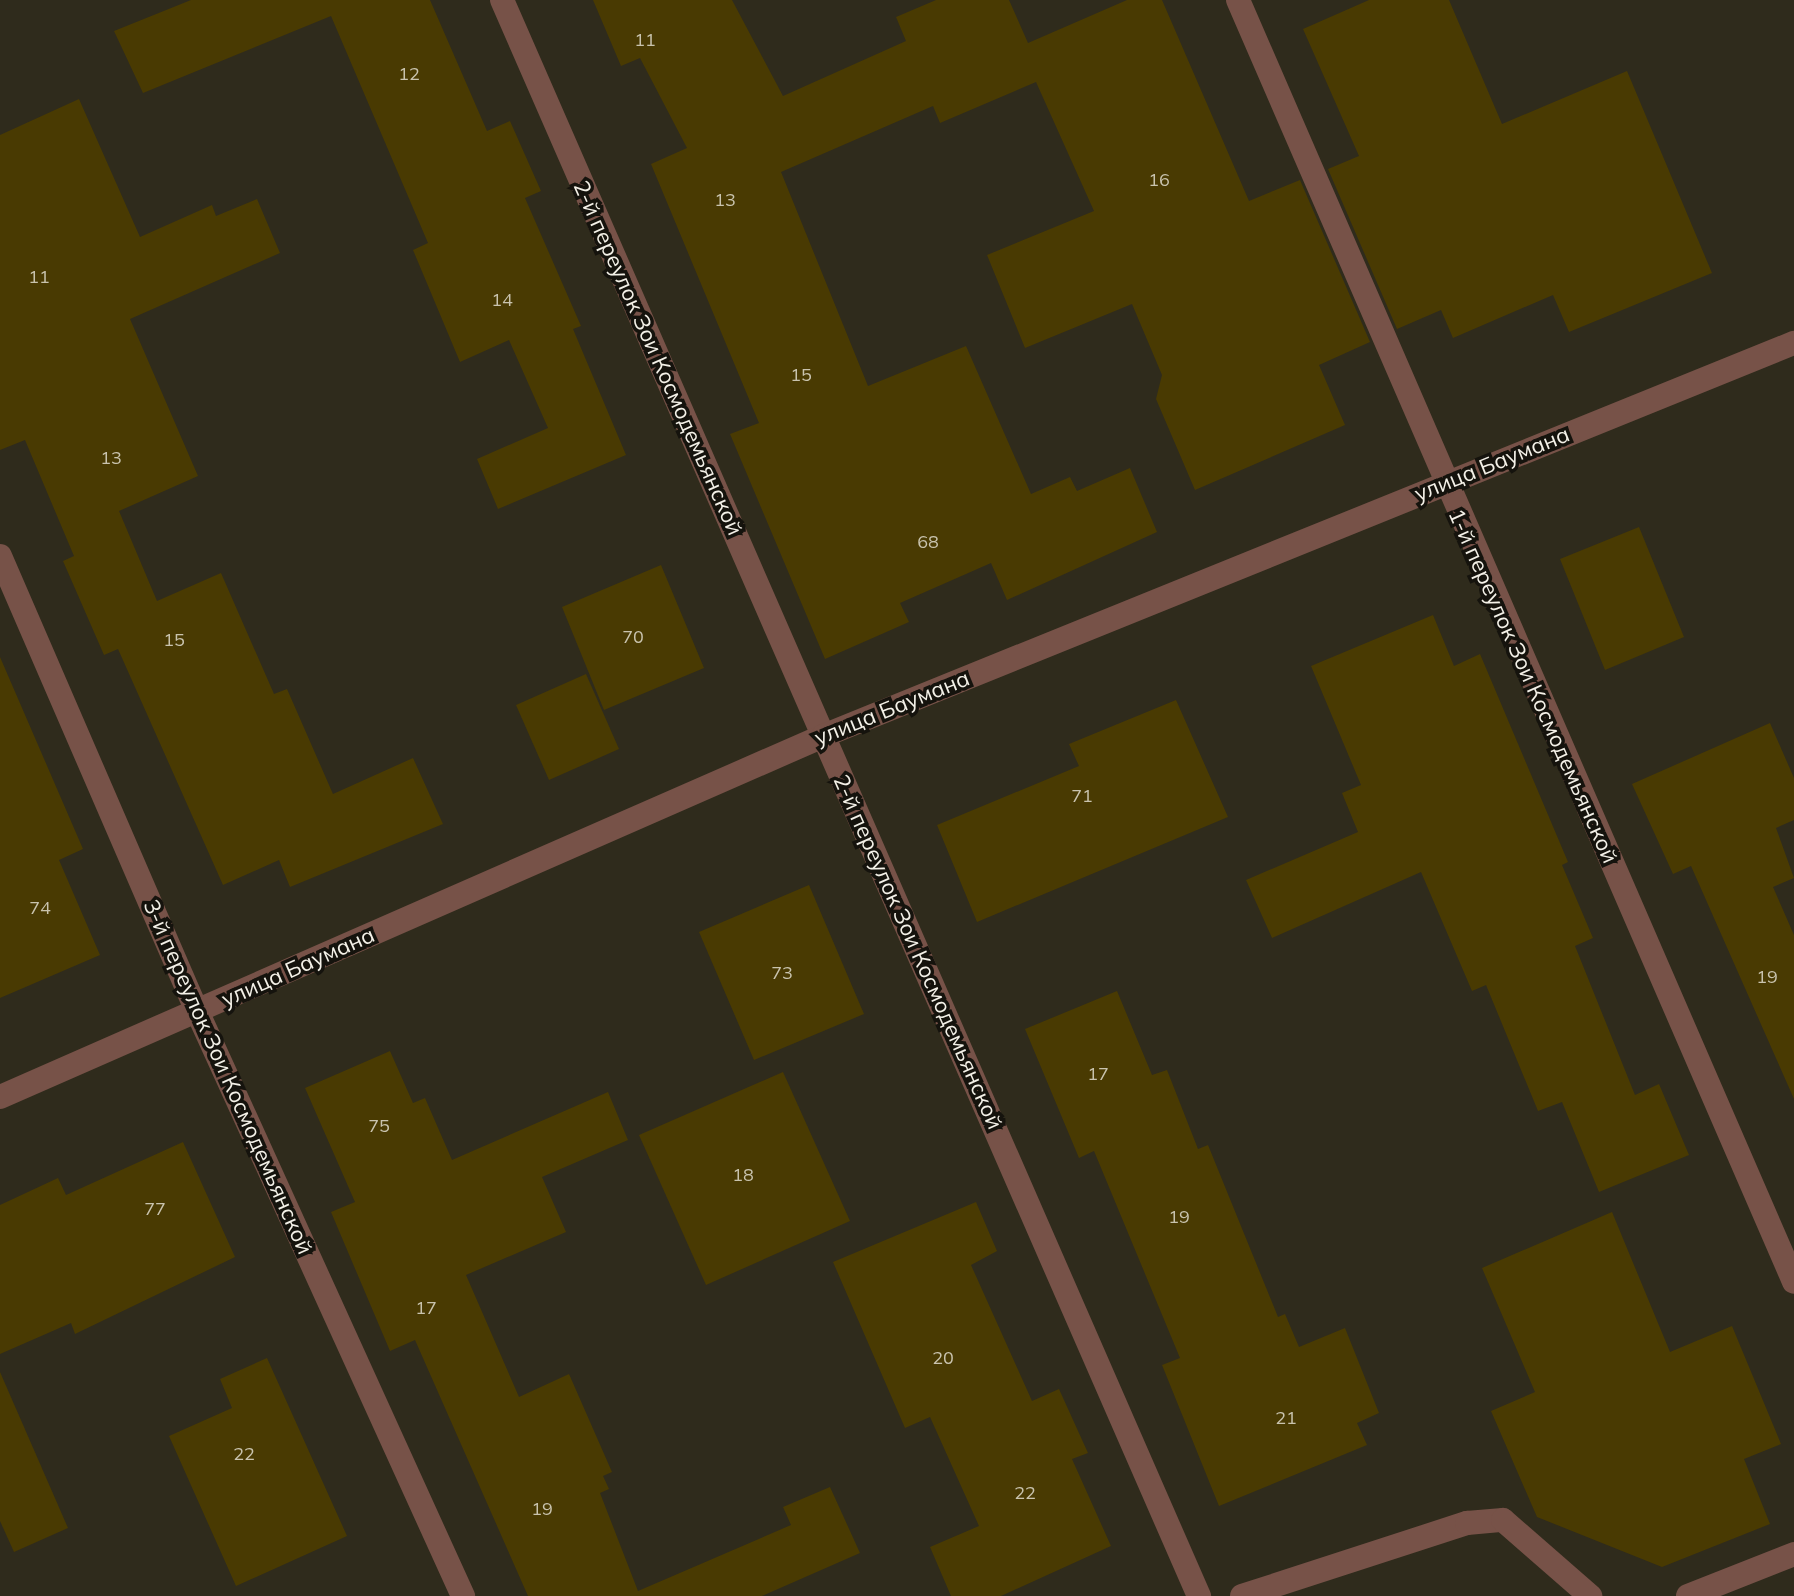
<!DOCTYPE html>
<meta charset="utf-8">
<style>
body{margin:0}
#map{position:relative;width:1794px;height:1596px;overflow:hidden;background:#2f2b1c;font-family:Mulish,sans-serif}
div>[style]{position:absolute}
.building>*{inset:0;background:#493a02}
.lane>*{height:24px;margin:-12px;padding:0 12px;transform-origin:12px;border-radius:12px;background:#775248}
.street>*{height:24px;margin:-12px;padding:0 12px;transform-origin:12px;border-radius:12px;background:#775248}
span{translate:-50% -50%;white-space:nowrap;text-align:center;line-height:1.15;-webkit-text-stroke:7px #15130d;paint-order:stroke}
.number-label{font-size:18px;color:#c9c3ae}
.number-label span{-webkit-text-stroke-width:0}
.street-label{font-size:22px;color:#f4f1e8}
</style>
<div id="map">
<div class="building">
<div style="clip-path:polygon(191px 0,430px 0,487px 131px,510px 121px,541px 191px,525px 198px,581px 326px,573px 329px,626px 455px,498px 509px,477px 459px,548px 428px,509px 340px,460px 362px,413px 250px,428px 243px,331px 16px,143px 93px,114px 31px)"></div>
<div style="clip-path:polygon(593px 0,732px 0,783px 96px,906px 41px,896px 17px,936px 0,1009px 0,1028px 43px,1127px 0,1162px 0,1249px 201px,1300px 180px,1370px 342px,1319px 365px,1345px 425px,1195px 490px,1156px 399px,1162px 375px,1132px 304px,1025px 348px,987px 255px,1094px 211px,1036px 82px,940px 123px,933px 106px,781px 172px,868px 386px,966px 346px,1031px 494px,1070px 477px,1077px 491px,1130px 468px,1157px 532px,1007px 600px,991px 563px,900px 603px,909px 622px,825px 659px,730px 434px,759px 423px,651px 164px,687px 148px,640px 58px,621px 66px)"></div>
<div style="clip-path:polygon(1369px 0,1449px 0,1502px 124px,1627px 71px,1712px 273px,1569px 332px,1553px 295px,1453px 338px,1441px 310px,1397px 329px,1328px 169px,1359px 156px,1303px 29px)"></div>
<div style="clip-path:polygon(79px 99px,140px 237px,212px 205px,216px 216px,257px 199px,280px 253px,130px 319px,198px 476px,119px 511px,157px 601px,221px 573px,274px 694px,287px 689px,333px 794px,413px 758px,443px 824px,290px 887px,279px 860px,223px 885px,118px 649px,104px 655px,63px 561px,74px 556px,25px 440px,0 450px,0 135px)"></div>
<div style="clip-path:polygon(1639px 527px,1684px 637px,1605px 670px,1560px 559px)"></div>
<div style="clip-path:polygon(661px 565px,704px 668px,604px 710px,562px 607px)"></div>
<div style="clip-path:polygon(1433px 615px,1454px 666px,1480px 654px,1568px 862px,1562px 865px,1593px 938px,1575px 946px,1635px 1095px,1659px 1084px,1689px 1155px,1599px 1192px,1562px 1102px,1538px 1111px,1486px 985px,1472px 991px,1421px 872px,1272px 938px,1246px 880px,1358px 832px,1342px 793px,1361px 785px,1311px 666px)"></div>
<div style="clip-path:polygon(0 657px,83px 849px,59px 860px,100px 955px,0 998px)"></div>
<div style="clip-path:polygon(586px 674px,619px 749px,549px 780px,516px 705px)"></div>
<div style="clip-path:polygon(1176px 700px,1228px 817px,977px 922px,937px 825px,1079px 766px,1069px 744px)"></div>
<div style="clip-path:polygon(1770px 723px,1794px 778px,1794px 820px,1776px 828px,1794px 878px,1773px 887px,1794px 935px,1794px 1099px,1691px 866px,1673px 874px,1632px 784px)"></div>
<div style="clip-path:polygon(809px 885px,864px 1014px,754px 1060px,699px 932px)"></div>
<div style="clip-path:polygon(1117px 991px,1152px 1075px,1167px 1070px,1198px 1149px,1208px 1145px,1278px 1317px,1285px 1314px,1299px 1347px,1345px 1328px,1379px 1413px,1357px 1423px,1367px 1445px,1219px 1506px,1162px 1365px,1180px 1358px,1094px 1151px,1079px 1158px,1025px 1029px)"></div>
<div style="clip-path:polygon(390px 1051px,413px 1103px,425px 1098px,452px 1160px,608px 1092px,628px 1140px,542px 1177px,566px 1232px,466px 1275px,519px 1397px,569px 1374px,612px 1472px,603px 1476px,609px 1489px,600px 1493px,638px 1591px,791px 1525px,783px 1507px,830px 1487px,860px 1553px,762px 1596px,528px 1596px,415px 1340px,390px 1351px,331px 1212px,355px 1202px,305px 1088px)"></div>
<div style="clip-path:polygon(783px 1072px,850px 1221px,706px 1285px,639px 1135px)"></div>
<div style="clip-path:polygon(183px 1142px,235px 1257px,75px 1334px,71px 1323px,0 1354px,0 1205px,58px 1178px,66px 1195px)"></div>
<div style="clip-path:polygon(976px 1202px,997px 1251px,971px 1265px,1032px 1401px,1059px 1389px,1088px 1453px,1072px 1459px,1111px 1546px,1001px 1596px,951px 1596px,930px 1547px,979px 1526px,930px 1417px,905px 1428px,833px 1262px)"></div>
<div style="clip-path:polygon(1612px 1212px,1670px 1352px,1732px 1326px,1781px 1444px,1744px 1459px,1770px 1524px,1662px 1567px,1537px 1517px,1491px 1411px,1535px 1392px,1482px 1268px)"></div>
<div style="clip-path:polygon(267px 1358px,347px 1536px,236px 1586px,169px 1436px,232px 1408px,220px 1379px)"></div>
<div style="clip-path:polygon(0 1372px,68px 1528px,14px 1552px,0 1521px)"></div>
</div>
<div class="lane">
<div style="left:1242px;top:1596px;width:237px;rotate:-18deg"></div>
<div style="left:1467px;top:1523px;width:36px;rotate:-5deg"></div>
<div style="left:1503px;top:1520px;width:116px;rotate:41.1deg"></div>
<div style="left:1688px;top:1596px;width:114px;rotate:-21.6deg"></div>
</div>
<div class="street">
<div style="left:502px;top:0;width:1742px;rotate:66.41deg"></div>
<div style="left:1238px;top:0;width:1397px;rotate:66.55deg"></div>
<div style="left:0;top:556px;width:496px;rotate:66.6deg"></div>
<div style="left:197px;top:1011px;width:643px;rotate:65.55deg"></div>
<div style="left:0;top:1097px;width:899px;rotate:-23.68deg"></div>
<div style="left:823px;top:736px;width:1048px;rotate:-22.04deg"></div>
</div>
<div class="number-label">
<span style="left:645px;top:40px">11</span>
<span style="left:409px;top:74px">12</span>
<span style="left:1159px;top:180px">16</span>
<span style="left:725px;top:200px">13</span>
<span style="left:39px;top:277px">11</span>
<span style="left:502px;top:300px">14</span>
<span style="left:801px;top:375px">15</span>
<span style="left:111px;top:458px">13</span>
<span style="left:928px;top:542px">68</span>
<span style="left:633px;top:637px">70</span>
<span style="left:174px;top:640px">15</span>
<span style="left:1082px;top:796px">71</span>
<span style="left:40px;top:908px">74</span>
<span style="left:782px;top:973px">73</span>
<span style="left:1767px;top:977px">19</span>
<span style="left:1098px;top:1074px">17</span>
<span style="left:379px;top:1126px">75</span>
<span style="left:743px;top:1175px">18</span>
<span style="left:155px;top:1209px">77</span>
<span style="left:1179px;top:1217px">19</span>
<span style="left:426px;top:1308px">17</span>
<span style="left:943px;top:1358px">20</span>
<span style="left:1286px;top:1418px">21</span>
<span style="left:244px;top:1454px">22</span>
<span style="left:1025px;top:1493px">22</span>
<span style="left:542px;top:1509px">19</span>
</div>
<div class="street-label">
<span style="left:658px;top:358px;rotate:66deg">2-й переулок Зои Космодемьянской</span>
<span style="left:1492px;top:464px;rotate:-22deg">улица Баумана</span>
<span style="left:1533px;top:686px;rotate:66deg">1-й переулок Зои Космодемьянской</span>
<span style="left:892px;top:708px;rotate:-22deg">улица Баумана</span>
<span style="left:918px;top:952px;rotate:66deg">2-й переулок Зои Космодемьянской</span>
<span style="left:298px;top:967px;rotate:-24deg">улица Баумана</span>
<span style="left:228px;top:1077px;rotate:66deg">3-й переулок Зои Космодемьянской</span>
</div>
</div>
